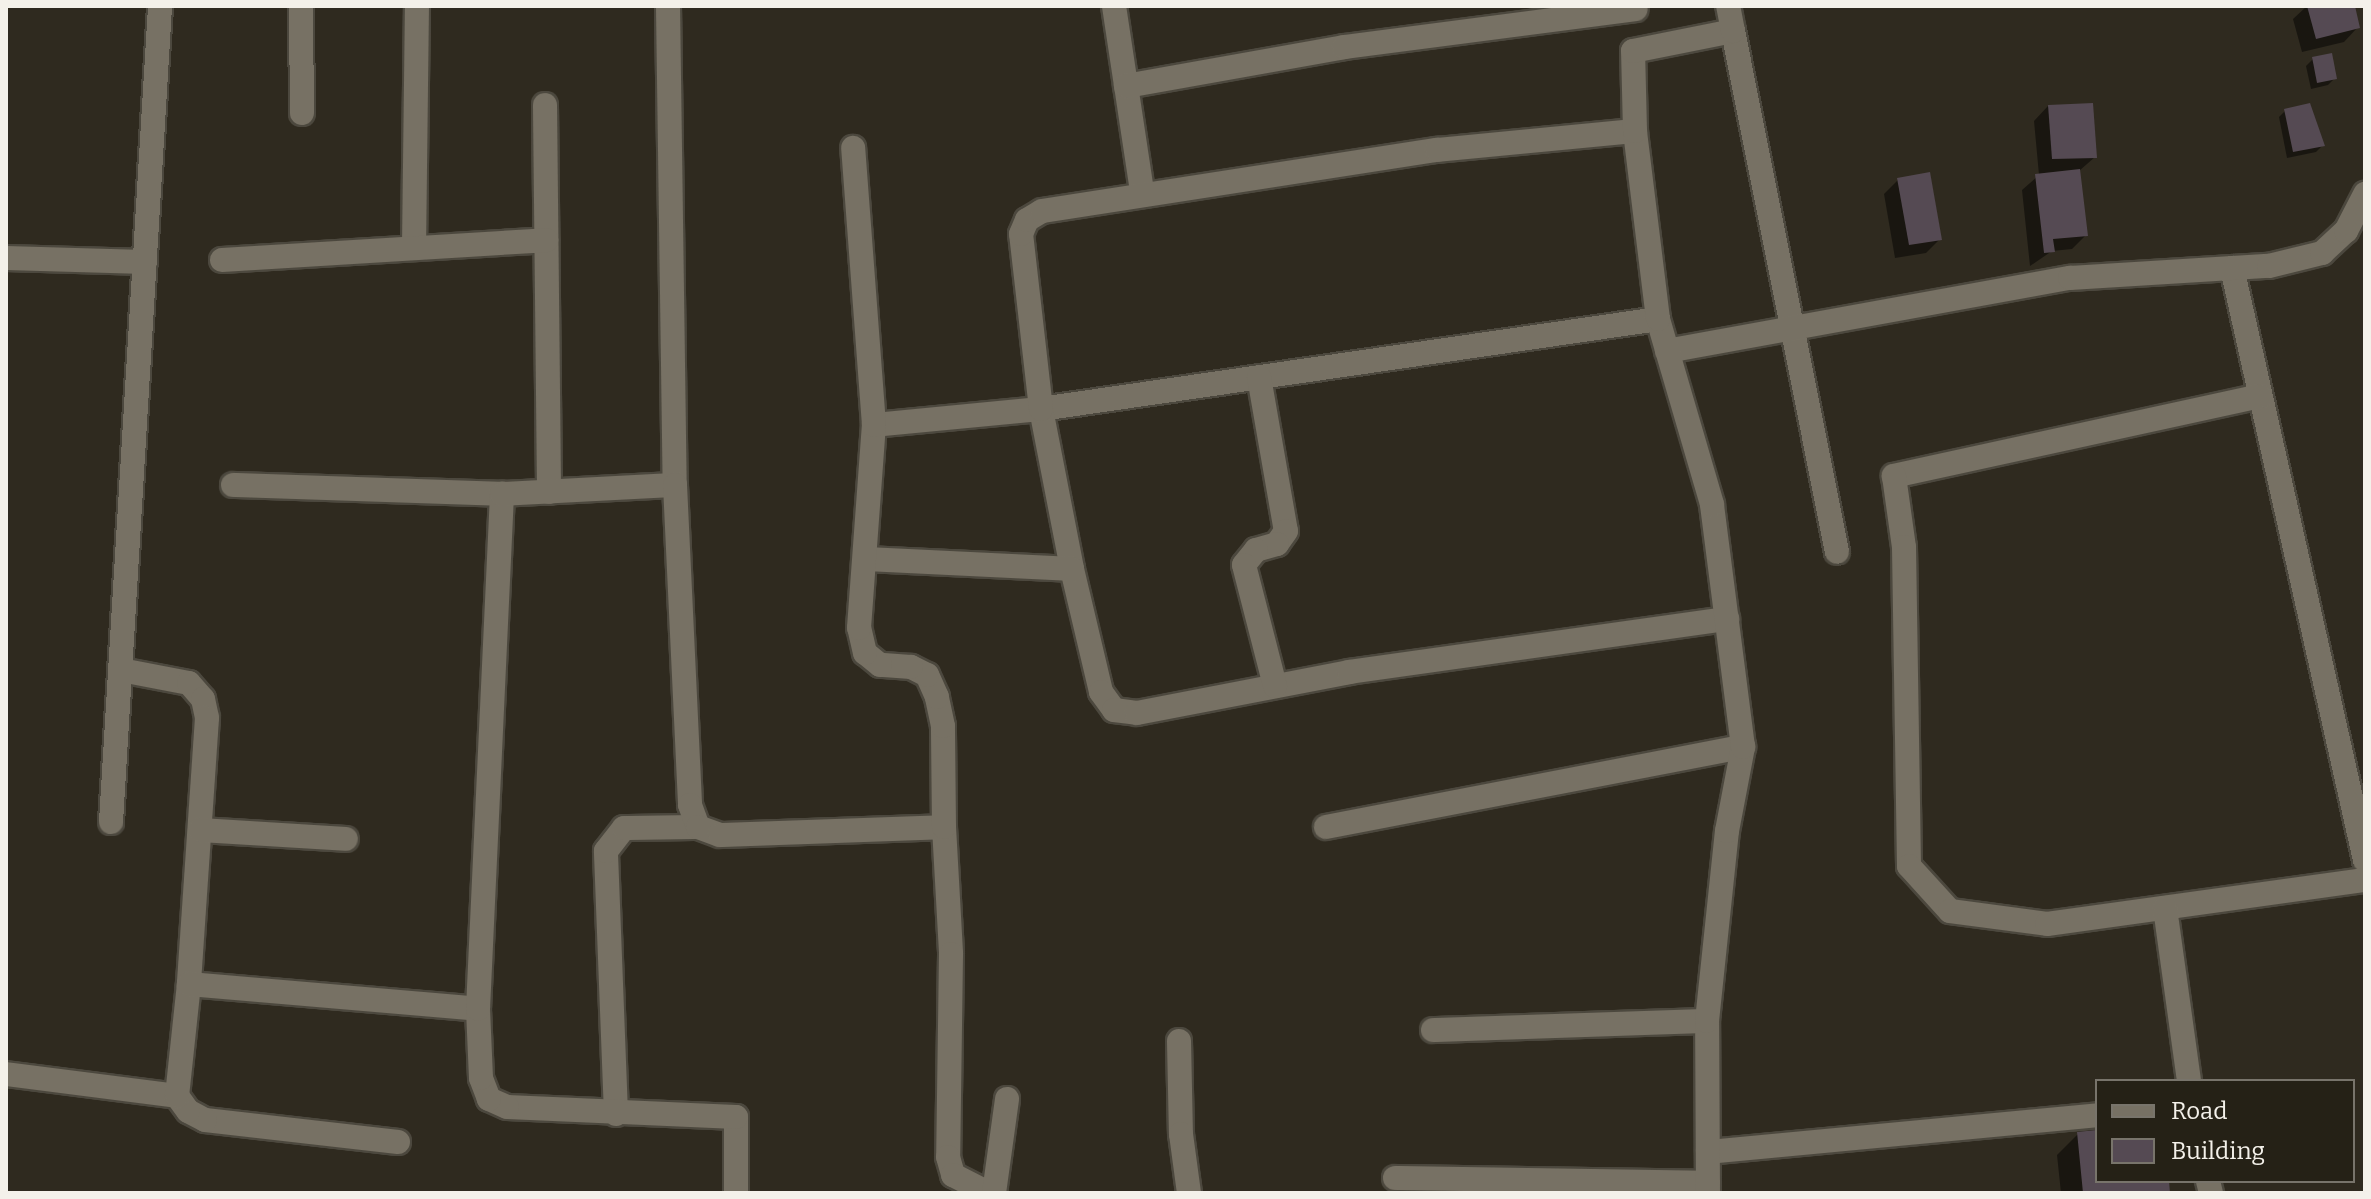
<!DOCTYPE html>
<style>
body{margin:0}
#map{position:relative;width:2371px;height:1199px;overflow:hidden;background:#2f2a1f;font-family:Bitter,serif}
div>[style]{position:absolute}
.shadow>*{inset:0;background:#0007}
.building>*{inset:0;background:#554a53}
.roads{filter:drop-shadow(2px 0 #4c483e) drop-shadow(-2px 0 #4c483e) drop-shadow(0 2px #4c483e) drop-shadow(0 -2px #4c483e)}
.minor>*{height:24px;margin:-12px;padding:0 12px;transform-origin:12px;border-radius:12px;background:#777164}
span{translate:-50% -50%;white-space:nowrap;text-align:center;line-height:1.15;-webkit-text-stroke:7px #252116;paint-order:stroke}
.frame{position:absolute;inset:0;border:8px solid #f4f1ea;pointer-events:none}
.legend{position:absolute;left:2095px;top:1079px;width:260px;height:104px;box-sizing:border-box;background:#252116;border:2px solid #78746b;margin:0;padding:10px 14px;list-style:none;font-size:24px;color:#f4f1ea}
.legend li{display:flex;align-items:center;gap:16px;height:40px}
.legend b{width:40px;border:2px solid #78746b}
</style>
<div id="map">
<div class="shadow">
<div style="clip-path:polygon(2307px 6px,2353px 6px,2358px 27px,2344px 42px,2302px 52px,2293px 19px)"></div>
<div style="clip-path:polygon(2313px 59px,2335px 78px,2328px 85px,2311px 89px,2306px 66px)"></div>
<div style="clip-path:polygon(2048px 106px,2095px 157px,2079px 171px,2086px 235px,2072px 249px,2052px 251px,2030px 266px,2022px 190px,2039px 175px,2034px 121px)"></div>
<div style="clip-path:polygon(2285px 111px,2323px 145px,2316px 152px,2287px 158px,2279px 117px)"></div>
<div style="clip-path:polygon(1898px 180px,1940px 239px,1926px 253px,1895px 258px,1884px 194px)"></div>
<div style="clip-path:polygon(2097px 1132px,2097px 1181px,2167px 1181px,2168px 1193px,2061px 1193px,2057px 1155px,2078px 1134px)"></div>
</div>
<div class="building">
<div style="clip-path:polygon(2307px 6px,2355px 6px,2360px 28px,2316px 39px)"></div>
<div style="clip-path:polygon(2332px 53px,2337px 79px,2317px 83px,2312px 57px)"></div>
<div style="clip-path:polygon(2093px 103px,2097px 158px,2052px 159px,2048px 105px)"></div>
<div style="clip-path:polygon(2310px 103px,2325px 146px,2293px 152px,2284px 109px)"></div>
<div style="clip-path:polygon(2080px 169px,2088px 236px,2053px 239px,2055px 252px,2044px 253px,2035px 174px)"></div>
<div style="clip-path:polygon(1930px 172px,1942px 240px,1909px 245px,1897px 178px)"></div>
<div style="clip-path:polygon(2097px 1130px,2097px 1181px,2169px 1181px,2170px 1193px,2083px 1193px,2077px 1132px)"></div>
</div>
<div class="roads">
<div class="minor">
<div style="left:301px;top:6px;width:107px;rotate:89.5deg"></div>
<div style="left:668px;top:6px;width:479px;rotate:89.2deg"></div>
<div style="left:1114px;top:6px;width:188px;rotate:81.4deg"></div>
<div style="left:1733px;top:31px;width:531px;rotate:78.71deg"></div>
<div style="left:1126px;top:86px;width:221px;rotate:-10.1deg"></div>
<div style="left:1344px;top:47px;width:294px;rotate:-7.4deg"></div>
<div style="left:545px;top:105px;width:387px;rotate:89.4deg"></div>
<div style="left:414px;top:248px;width:242px;rotate:-89.3deg"></div>
<div style="left:6px;top:258px;width:139px;rotate:1.6deg"></div>
<div style="left:222px;top:260px;width:325px;rotate:-3.5deg"></div>
<div style="left:2232px;top:268px;width:607px;rotate:77.34deg"></div>
<div style="left:1658px;top:319px;width:624px;rotate:171.7deg"></div>
<div style="left:1041px;top:409px;width:163px;rotate:79deg"></div>
<div style="left:1072px;top:569px;width:126px;rotate:76.7deg"></div>
<div style="left:1101px;top:692px;width:22px;rotate:54deg"></div>
<div style="left:1114px;top:710px;width:23px;rotate:7deg"></div>
<div style="left:1137px;top:713px;width:216px;rotate:-10.9deg"></div>
<div style="left:1349px;top:672px;width:382px;rotate:-8deg"></div>
<div style="left:1667px;top:351px;width:410px;rotate:-10.3deg"></div>
<div style="left:2070px;top:278px;width:199px;rotate:-3.5deg"></div>
<div style="left:2269px;top:266px;width:55px;rotate:-13.8deg"></div>
<div style="left:2322px;top:253px;width:33px;rotate:-43deg"></div>
<div style="left:2346px;top:231px;width:42px;rotate:-62.8deg"></div>
<div style="left:1259px;top:377px;width:156px;rotate:80.1deg"></div>
<div style="left:1286px;top:531px;width:16px;rotate:125deg"></div>
<div style="left:1277px;top:544px;width:22px;rotate:164deg"></div>
<div style="left:1256px;top:550px;width:19px;rotate:129deg"></div>
<div style="left:1244px;top:565px;width:125px;rotate:75.6deg"></div>
<div style="left:2260px;top:396px;width:375px;rotate:167.7deg"></div>
<div style="left:1894px;top:476px;width:72px;rotate:82deg"></div>
<div style="left:1904px;top:547px;width:319px;rotate:89.1deg"></div>
<div style="left:1909px;top:866px;width:61px;rotate:47.7deg"></div>
<div style="left:1950px;top:911px;width:98px;rotate:7.6deg"></div>
<div style="left:2047px;top:924px;width:321px;rotate:-7.9deg"></div>
<div style="left:874px;top:425px;width:168px;rotate:-5.5deg"></div>
<div style="left:1041px;top:409px;width:176px;rotate:-96.5deg"></div>
<div style="left:1021px;top:234px;width:15px;rotate:-67deg"></div>
<div style="left:1027px;top:220px;width:17px;rotate:-31deg"></div>
<div style="left:1042px;top:211px;width:400px;rotate:-8.8deg"></div>
<div style="left:1437px;top:150px;width:199px;rotate:-5.5deg"></div>
<div style="left:233px;top:485px;width:269px;rotate:1.9deg"></div>
<div style="left:868px;top:559px;width:204px;rotate:2.8deg"></div>
<div style="left:121px;top:670px;width:69px;rotate:10.8deg"></div>
<div style="left:189px;top:683px;width:21px;rotate:49deg"></div>
<div style="left:203px;top:699px;width:19px;rotate:78deg"></div>
<div style="left:207px;top:718px;width:267px;rotate:93.9deg"></div>
<div style="left:111px;top:822px;width:817px;rotate:-86.56deg"></div>
<div style="left:944px;top:827px;width:127px;rotate:86.8deg"></div>
<div style="left:951px;top:954px;width:203px;rotate:90.8deg"></div>
<div style="left:948px;top:1157px;width:19px;rotate:74deg"></div>
<div style="left:953px;top:1175px;width:39px;rotate:27deg"></div>
<div style="left:1326px;top:827px;width:425px;rotate:-10.9deg"></div>
<div style="left:200px;top:830px;width:146px;rotate:3.5deg"></div>
<div style="left:2165px;top:908px;width:175px;rotate:82.1deg"></div>
<div style="left:1433px;top:1030px;width:274px;rotate:-1.9deg"></div>
<div style="left:1179px;top:1041px;width:93px;rotate:88.8deg"></div>
<div style="left:1181px;top:1134px;width:60px;rotate:82.3deg"></div>
<div style="left:6px;top:1074px;width:172px;rotate:7.3deg"></div>
<div style="left:616px;top:1114px;width:263px;rotate:-92.2deg"></div>
<div style="left:606px;top:851px;width:29px;rotate:-52deg"></div>
<div style="left:624px;top:828px;width:74px;rotate:-0.8deg"></div>
<div style="left:398px;top:1142px;width:194px;rotate:-173.5deg"></div>
<div style="left:205px;top:1120px;width:19px;rotate:-152deg"></div>
<div style="left:188px;top:1111px;width:19px;rotate:-126deg"></div>
<div style="left:177px;top:1096px;width:113px;rotate:-83.9deg"></div>
<div style="left:189px;top:984px;width:290px;rotate:4.9deg"></div>
<div style="left:1708px;top:1152px;width:391px;rotate:-5.4deg"></div>
<div style="left:1395px;top:1178px;width:313px;rotate:0.9deg"></div>
<div style="left:2208px;top:1181px;width:12px;rotate:76deg"></div>
<div style="left:736px;top:1193px;width:76px;rotate:-90deg"></div>
<div style="left:736px;top:1117px;width:229px;rotate:-177.5deg"></div>
<div style="left:507px;top:1107px;width:20px;rotate:-156deg"></div>
<div style="left:489px;top:1099px;width:22px;rotate:-111deg"></div>
<div style="left:481px;top:1078px;width:69px;rotate:-92.5deg"></div>
<div style="left:478px;top:1009px;width:516px;rotate:-87.33deg"></div>
<div style="left:502px;top:494px;width:173px;rotate:-3deg"></div>
<div style="left:675px;top:485px;width:320px;rotate:87.3deg"></div>
<div style="left:690px;top:805px;width:23px;rotate:70deg"></div>
<div style="left:698px;top:827px;width:23px;rotate:20deg"></div>
<div style="left:720px;top:835px;width:224px;rotate:-2deg"></div>
<div style="left:944px;top:827px;width:101px;rotate:-90.6deg"></div>
<div style="left:943px;top:726px;width:30px;rotate:-102deg"></div>
<div style="left:937px;top:697px;width:24px;rotate:-114deg"></div>
<div style="left:927px;top:675px;width:18px;rotate:-153deg"></div>
<div style="left:911px;top:667px;width:31px;rotate:-176deg"></div>
<div style="left:880px;top:665px;width:19px;rotate:-141deg"></div>
<div style="left:865px;top:653px;width:26px;rotate:-103deg"></div>
<div style="left:859px;top:628px;width:204px;rotate:-85.8deg"></div>
<div style="left:874px;top:425px;width:278px;rotate:-94.3deg"></div>
<div style="left:994px;top:1193px;width:95px;rotate:-82.1deg"></div>
<div style="left:1708px;top:1193px;width:172px;rotate:-90.3deg"></div>
<div style="left:1707px;top:1021px;width:191px;rotate:-84deg"></div>
<div style="left:1727px;top:831px;width:86px;rotate:-79.2deg"></div>
<div style="left:1743px;top:747px;width:245px;rotate:-97.3deg"></div>
<div style="left:1712px;top:504px;width:193px;rotate:-106.3deg"></div>
<div style="left:1658px;top:319px;width:189px;rotate:-97deg"></div>
<div style="left:1635px;top:131px;width:80px;rotate:-91.4deg"></div>
<div style="left:1633px;top:51px;width:102px;rotate:-11.3deg"></div>
<div style="left:1733px;top:31px;width:25px;rotate:-101deg"></div>
</div>
</div>
<div class="frame"></div>
<ul class="legend">
<li><b style="height:10px;background:#777164"></b>Road</li>
<li><b style="height:22px;background:#554a53"></b>Building</li>
</ul>
</div>
